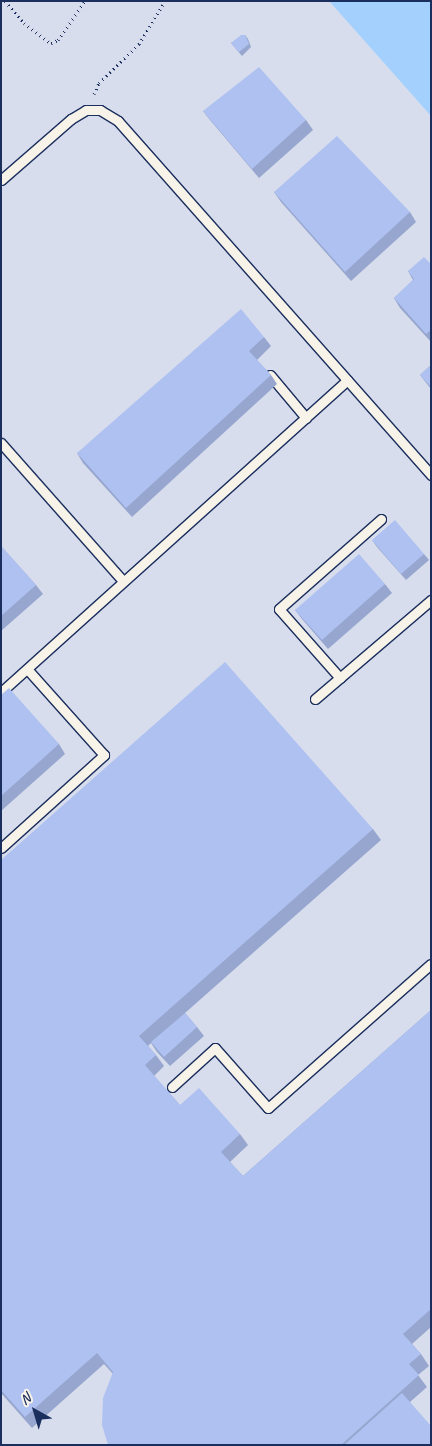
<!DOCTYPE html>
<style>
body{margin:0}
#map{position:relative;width:432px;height:1446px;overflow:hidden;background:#e8e9ea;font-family:Caveat,sans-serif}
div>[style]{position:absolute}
.built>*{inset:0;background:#d7ddec}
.water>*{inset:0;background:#a3d0fd}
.path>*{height:3px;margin-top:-1.5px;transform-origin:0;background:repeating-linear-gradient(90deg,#1b2f5e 0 1px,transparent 0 5px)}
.roads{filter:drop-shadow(1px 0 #1b2f5e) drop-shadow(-1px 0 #1b2f5e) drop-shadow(0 1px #1b2f5e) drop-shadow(0 -1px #1b2f5e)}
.service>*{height:9px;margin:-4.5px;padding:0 4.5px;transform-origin:4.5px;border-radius:4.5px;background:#f7f3e8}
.wall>*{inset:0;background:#96a6cf}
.building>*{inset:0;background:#aec1f1}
span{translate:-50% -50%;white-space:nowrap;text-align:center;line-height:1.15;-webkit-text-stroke:4.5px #f7f3e8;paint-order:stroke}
.frame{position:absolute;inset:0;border:2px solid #1b2f5e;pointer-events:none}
.north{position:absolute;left:10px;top:1386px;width:50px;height:50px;-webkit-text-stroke:4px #f7f3e8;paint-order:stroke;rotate:321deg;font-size:14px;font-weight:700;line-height:20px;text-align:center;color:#1b2f5e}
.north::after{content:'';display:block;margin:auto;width:18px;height:22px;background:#1b2f5e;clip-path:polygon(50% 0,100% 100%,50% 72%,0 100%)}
</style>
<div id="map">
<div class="built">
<div style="clip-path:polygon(1px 1px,329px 1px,431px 116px,431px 1445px,1px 1445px)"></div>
</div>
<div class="water">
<div style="clip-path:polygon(329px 1px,431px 1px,431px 116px)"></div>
</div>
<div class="path">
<div style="left:5px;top:1px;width:29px;rotate:49deg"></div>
<div style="left:24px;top:23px;width:34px;rotate:37deg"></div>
<div style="left:51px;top:43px;width:8px;rotate:-23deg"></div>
<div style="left:58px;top:40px;width:47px;rotate:-55.3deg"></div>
<div style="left:94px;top:94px;width:12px;rotate:-66deg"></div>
<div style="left:99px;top:83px;width:56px;rotate:-44.3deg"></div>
<div style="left:139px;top:44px;width:50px;rotate:-58.8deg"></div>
</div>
<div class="roads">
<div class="service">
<div style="left:1px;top:180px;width:93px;rotate:-41.1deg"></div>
<div style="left:71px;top:119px;width:17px;rotate:-31deg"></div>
<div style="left:86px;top:110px;width:14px"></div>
<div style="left:100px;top:110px;width:21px;rotate:31deg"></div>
<div style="left:118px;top:121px;width:473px;rotate:48.5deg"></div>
<div style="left:270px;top:375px;width:56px;rotate:50.1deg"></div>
<div style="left:1px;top:443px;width:184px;rotate:48.5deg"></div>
<div style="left:340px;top:678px;width:92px;rotate:-131.5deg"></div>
<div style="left:279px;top:609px;width:136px;rotate:-41.4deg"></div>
<div style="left:1px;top:692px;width:466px;rotate:-42deg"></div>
<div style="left:315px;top:699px;width:153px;rotate:-40.5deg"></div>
<div style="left:1px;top:848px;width:139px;rotate:-42.1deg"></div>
<div style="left:104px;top:755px;width:115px;rotate:-131.8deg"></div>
<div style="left:172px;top:1087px;width:58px;rotate:-42.2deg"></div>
<div style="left:215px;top:1048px;width:80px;rotate:48.5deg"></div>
<div style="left:268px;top:1108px;width:217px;rotate:-41.5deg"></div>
</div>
</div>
<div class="wall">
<div style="clip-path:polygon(245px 35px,248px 39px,251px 47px,242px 56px,231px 43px)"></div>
<div style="clip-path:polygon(203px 111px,306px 120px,313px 130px,259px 178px,210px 120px)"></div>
<div style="clip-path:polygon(274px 192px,410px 212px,416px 222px,351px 281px,281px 202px)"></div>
<div style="clip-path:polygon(431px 264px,431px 342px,400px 308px,394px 298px,413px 280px,408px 271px)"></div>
<div style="clip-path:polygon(264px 337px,271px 346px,257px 360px,271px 375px,277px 384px,132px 517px,83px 463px,77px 453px)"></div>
<div style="clip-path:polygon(431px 365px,431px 389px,420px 375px)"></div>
<div style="clip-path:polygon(372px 540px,424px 554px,429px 560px,406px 580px,377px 547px)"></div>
<div style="clip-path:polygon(1px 546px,36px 585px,43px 594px,1px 631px)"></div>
<div style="clip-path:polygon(385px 584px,392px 593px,328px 649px,302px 619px,295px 610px)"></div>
<div style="clip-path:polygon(1px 695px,59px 744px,65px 754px,1px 811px)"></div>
<div style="clip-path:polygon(373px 829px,381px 840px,185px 1013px,197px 1027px,204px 1036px,170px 1066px,157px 1052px,151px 1043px,148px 1046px,156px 1055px,164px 1066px,154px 1076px,180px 1105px,240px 1134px,248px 1145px,230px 1162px,243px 1176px,431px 1010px,431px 1327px,412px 1344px,421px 1354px,429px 1366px,418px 1375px,427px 1387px,410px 1402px,431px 1445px,108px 1445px,113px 1374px,104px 1364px,32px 1428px,1px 1393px,1px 860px)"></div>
</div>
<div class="building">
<div style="clip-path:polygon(241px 35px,245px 35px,249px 44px,239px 52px,231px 43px)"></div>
<div style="clip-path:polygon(259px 67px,306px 120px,252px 169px,203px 111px)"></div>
<div style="clip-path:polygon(337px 136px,410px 212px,345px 272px,274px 192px)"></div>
<div style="clip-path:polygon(424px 257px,431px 264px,431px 330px,426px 334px,394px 298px,414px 279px,408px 271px)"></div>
<div style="clip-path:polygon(241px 309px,264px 337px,249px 351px,271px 375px,126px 508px,77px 453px)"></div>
<div style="clip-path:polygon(431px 365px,431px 387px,420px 375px)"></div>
<div style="clip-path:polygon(395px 520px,424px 554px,401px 574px,372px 540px)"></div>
<div style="clip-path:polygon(1px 546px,36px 585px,1px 616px)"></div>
<div style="clip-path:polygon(359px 554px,385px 584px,322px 640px,295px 610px)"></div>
<div style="clip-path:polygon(225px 662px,373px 829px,139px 1036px,156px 1055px,145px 1065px,180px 1105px,199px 1088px,240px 1134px,221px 1152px,243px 1176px,431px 1010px,431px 1309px,403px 1334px,421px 1354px,409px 1364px,419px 1375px,341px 1445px,108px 1445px,102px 1425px,103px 1398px,113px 1372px,97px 1353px,25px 1417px,1px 1390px,1px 860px)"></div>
<div style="clip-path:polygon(9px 688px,59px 744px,1px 796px,1px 695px)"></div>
<div style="clip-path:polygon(185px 1013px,197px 1027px,164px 1057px,151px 1042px)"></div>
<div style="clip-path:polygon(402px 1393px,431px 1426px,431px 1445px,344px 1445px)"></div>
</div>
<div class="frame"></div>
<div class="north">N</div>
</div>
